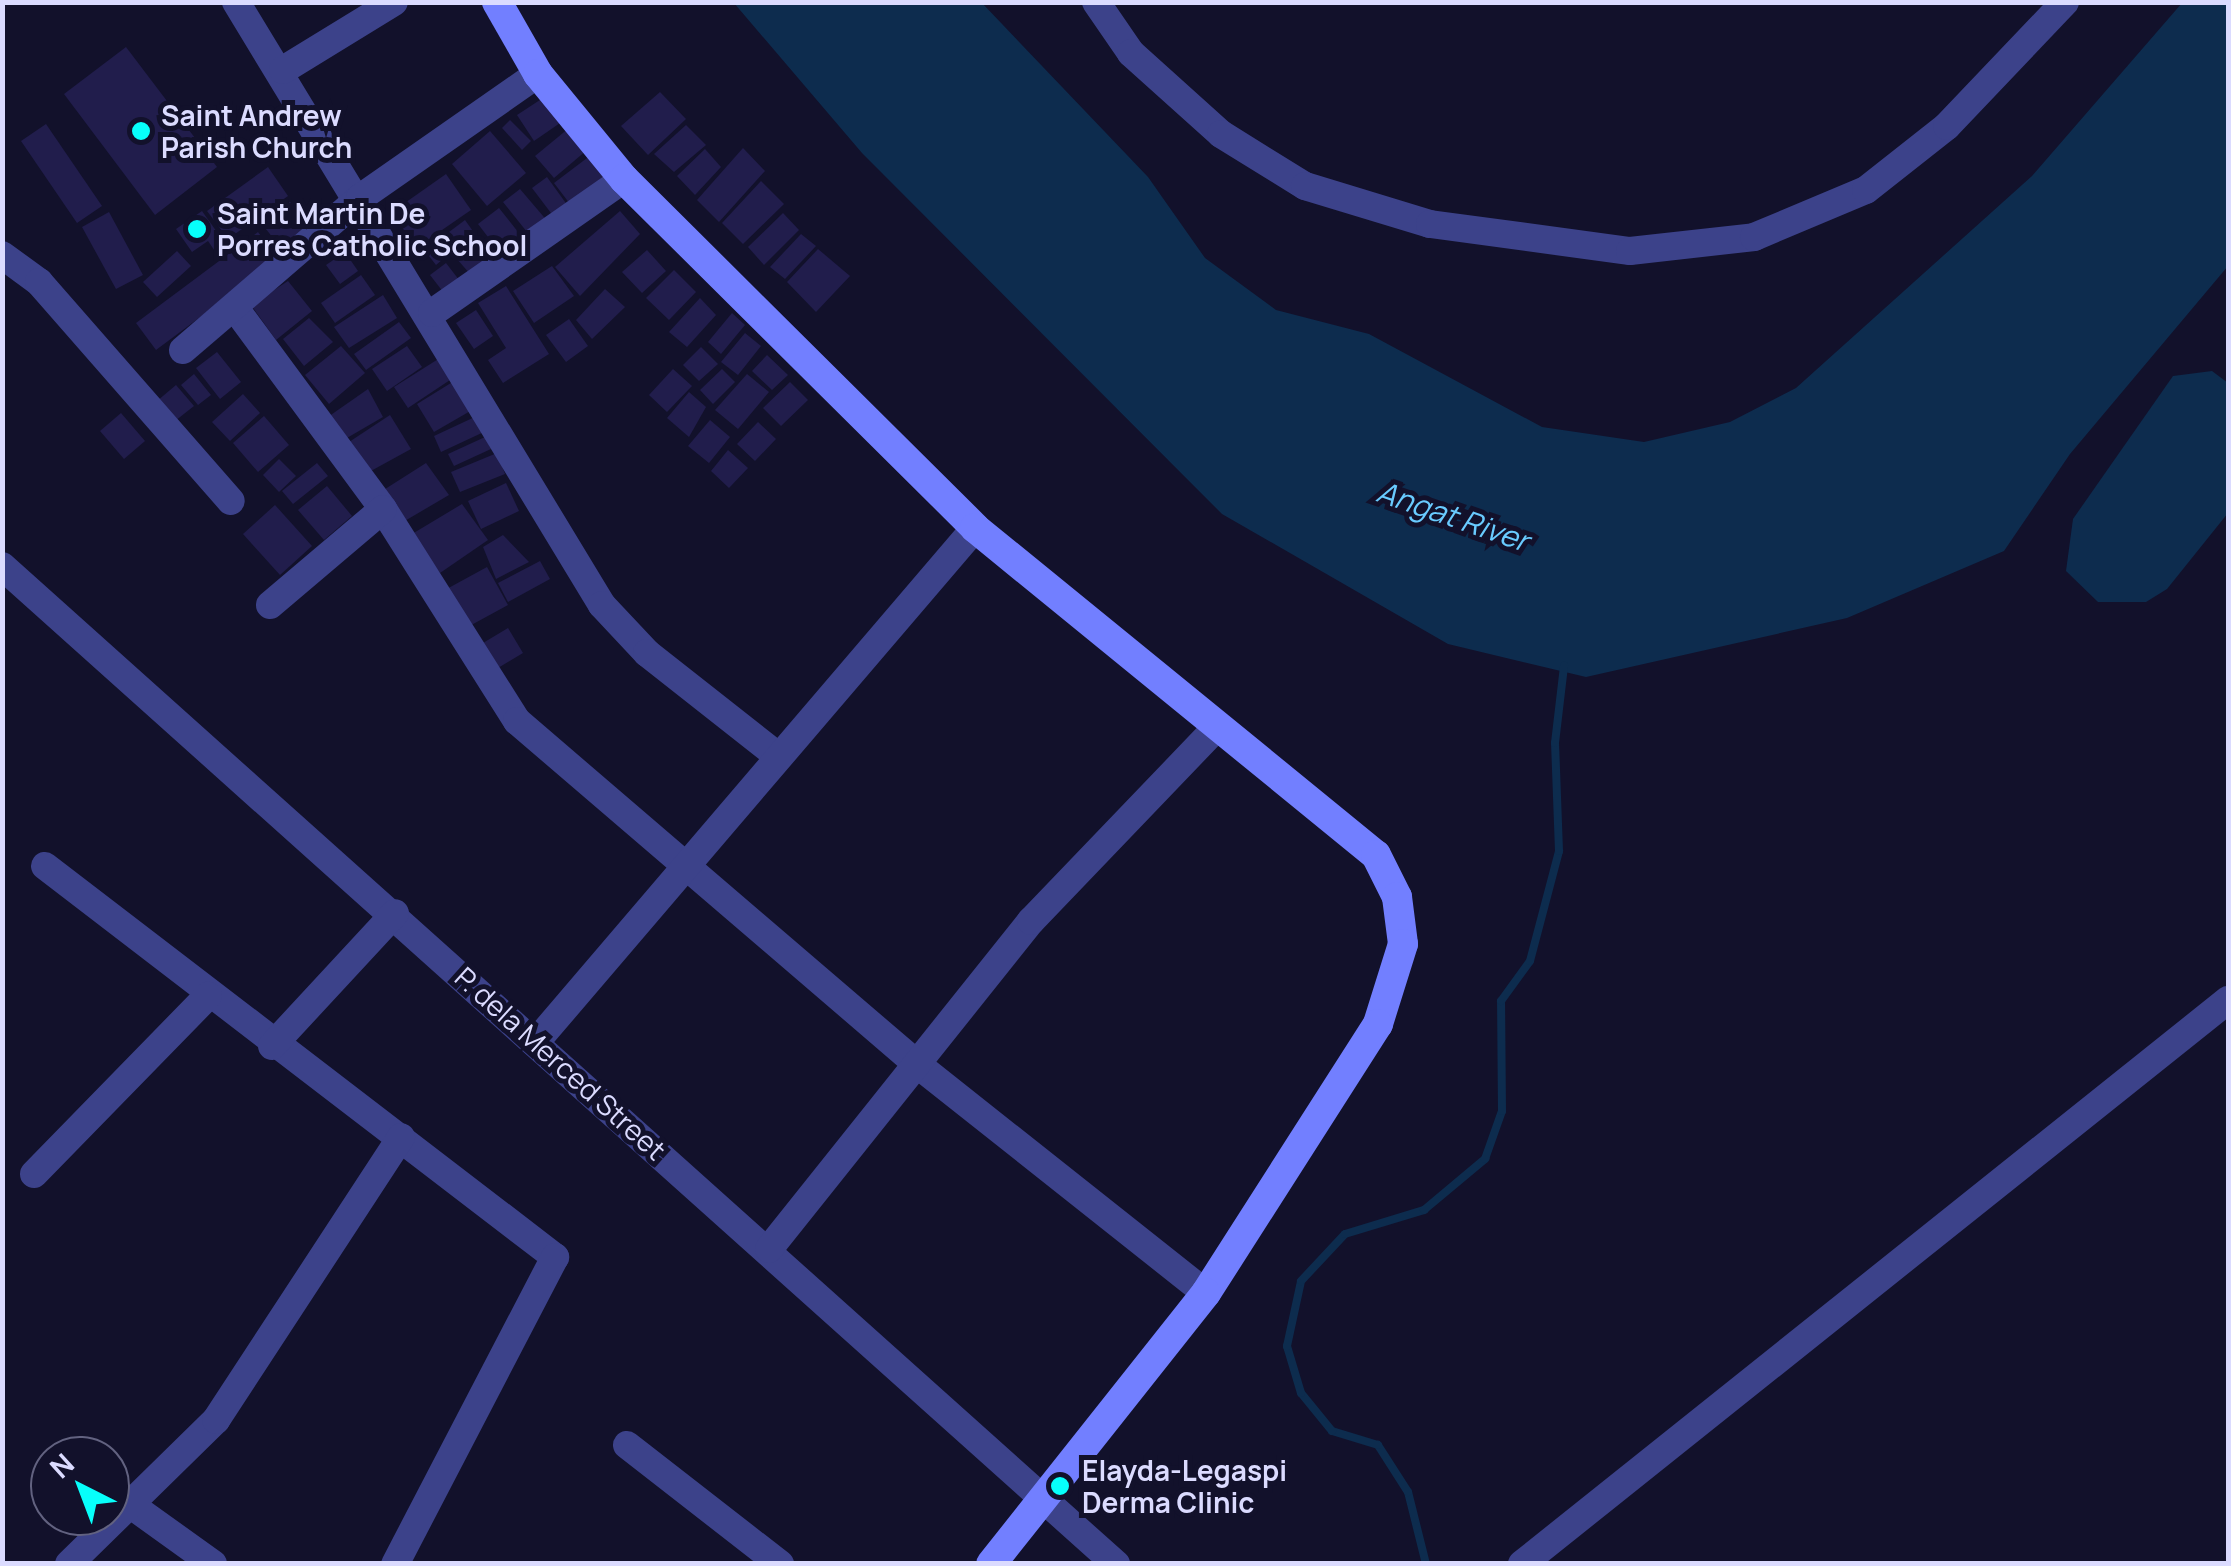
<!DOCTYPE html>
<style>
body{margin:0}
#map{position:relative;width:2231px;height:1566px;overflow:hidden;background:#12112b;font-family:Manrope,sans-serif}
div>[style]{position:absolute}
.water>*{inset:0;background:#0d2c4e}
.stream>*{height:8px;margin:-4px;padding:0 4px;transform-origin:4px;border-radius:4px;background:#0d2c4e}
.building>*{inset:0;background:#211d4c}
.street>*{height:28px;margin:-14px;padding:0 14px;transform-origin:14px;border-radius:14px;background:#3c428a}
.secondary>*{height:30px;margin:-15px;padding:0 15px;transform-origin:15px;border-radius:15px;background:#727fff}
.dots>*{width:28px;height:28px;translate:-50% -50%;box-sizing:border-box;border:5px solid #12112b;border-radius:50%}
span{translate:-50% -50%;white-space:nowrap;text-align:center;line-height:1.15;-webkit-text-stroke:10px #12112b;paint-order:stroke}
.poi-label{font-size:28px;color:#dbdbff;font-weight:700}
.left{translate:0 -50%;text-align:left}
.street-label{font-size:28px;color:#dbdbff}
.water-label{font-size:30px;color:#69cbff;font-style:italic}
.frame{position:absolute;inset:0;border:5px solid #dbdbff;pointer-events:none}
.north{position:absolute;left:30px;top:1436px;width:100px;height:100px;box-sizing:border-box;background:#12112b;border:2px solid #626280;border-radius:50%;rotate:318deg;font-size:28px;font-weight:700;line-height:40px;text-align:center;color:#dbdbff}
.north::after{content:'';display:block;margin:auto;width:35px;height:45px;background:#07fffb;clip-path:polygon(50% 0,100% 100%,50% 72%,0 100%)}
</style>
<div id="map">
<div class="water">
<div style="clip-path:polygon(734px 3px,982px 3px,1148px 177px,1205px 258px,1276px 310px,1369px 334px,1542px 427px,1644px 442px,1730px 422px,1796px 388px,2032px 176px,2182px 3px,2228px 3px,2228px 266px,2070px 454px,2004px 551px,1847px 618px,1586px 677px,1448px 644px,1222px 514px,862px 153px)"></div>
<div style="clip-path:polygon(2212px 371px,2228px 383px,2228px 513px,2167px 589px,2146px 602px,2098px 602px,2066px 571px,2073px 519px,2173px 376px)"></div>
</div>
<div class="stream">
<div style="left:1426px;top:1564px;width:74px;rotate:-104deg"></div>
<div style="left:1408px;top:1492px;width:56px;rotate:-122.6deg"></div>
<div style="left:1378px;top:1445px;width:48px;rotate:-163.1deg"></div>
<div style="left:1332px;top:1431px;width:49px;rotate:-129.2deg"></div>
<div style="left:1301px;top:1393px;width:49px;rotate:-106.6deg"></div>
<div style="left:1287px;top:1346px;width:66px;rotate:-77.8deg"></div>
<div style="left:1301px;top:1281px;width:64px;rotate:-46.9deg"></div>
<div style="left:1345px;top:1234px;width:83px;rotate:-16.9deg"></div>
<div style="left:1424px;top:1210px;width:80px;rotate:-39.9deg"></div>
<div style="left:1485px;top:1159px;width:51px;rotate:-70.5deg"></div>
<div style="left:1502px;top:1111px;width:110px;rotate:-90.5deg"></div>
<div style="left:1501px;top:1001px;width:49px;rotate:-54.1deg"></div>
<div style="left:1530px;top:961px;width:114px;rotate:-75.2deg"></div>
<div style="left:1559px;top:851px;width:108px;rotate:-92.1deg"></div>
<div style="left:1555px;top:743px;width:78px;rotate:-83.3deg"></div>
</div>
<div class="building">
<div style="clip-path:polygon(126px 47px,217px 167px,155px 215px,64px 94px)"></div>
<div style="clip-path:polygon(660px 92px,686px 119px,648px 155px,621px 126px)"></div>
<div style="clip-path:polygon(546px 96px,563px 121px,534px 141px,517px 115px)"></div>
<div style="clip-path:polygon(510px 120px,531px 141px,522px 150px,502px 128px)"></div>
<div style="clip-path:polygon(46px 124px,102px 206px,77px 223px,21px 141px)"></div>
<div style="clip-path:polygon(686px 125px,706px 145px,674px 172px,654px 154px)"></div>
<div style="clip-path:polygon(569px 128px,587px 150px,554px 178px,535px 156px)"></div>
<div style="clip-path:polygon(490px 131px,526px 173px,487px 206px,452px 164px)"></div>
<div style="clip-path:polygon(743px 148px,765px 171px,719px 222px,697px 200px)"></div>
<div style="clip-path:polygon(705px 149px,721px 167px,695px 195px,677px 176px)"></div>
<div style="clip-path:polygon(591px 155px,607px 175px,570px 204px,554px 183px)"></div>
<div style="clip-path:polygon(268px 167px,288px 196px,228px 239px,207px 211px)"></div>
<div style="clip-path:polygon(446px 174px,471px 210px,416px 248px,392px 212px)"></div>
<div style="clip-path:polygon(547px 177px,568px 206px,554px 217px,532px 188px)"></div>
<div style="clip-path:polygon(761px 181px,784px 204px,743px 244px,722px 223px)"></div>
<div style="clip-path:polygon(520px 189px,549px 223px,531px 237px,503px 202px)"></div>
<div style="clip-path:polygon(290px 202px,312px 229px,284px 252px,262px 224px)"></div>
<div style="clip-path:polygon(499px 208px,522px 237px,501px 254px,478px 224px)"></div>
<div style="clip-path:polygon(202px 211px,229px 249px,219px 257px,208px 241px,192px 252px,176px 229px)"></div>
<div style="clip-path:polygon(620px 211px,640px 234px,580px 296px,555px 267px)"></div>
<div style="clip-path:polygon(109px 212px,143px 275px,116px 289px,82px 227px)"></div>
<div style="clip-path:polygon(783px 213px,799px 230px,764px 265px,748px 247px)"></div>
<div style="clip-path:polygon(465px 220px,475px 234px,459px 246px,449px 232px)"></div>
<div style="clip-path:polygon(258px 232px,278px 259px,156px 350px,136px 323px)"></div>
<div style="clip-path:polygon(801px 234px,816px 246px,785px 279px,770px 267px)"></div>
<div style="clip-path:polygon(444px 236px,455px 249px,436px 265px,425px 251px)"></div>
<div style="clip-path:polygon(473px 244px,487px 261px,471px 275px,456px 258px)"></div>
<div style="clip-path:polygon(818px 249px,850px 276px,816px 312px,787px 282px)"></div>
<div style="clip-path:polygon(647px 250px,666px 271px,642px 293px,622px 272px)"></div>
<div style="clip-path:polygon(177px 251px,191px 266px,157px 297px,143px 282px)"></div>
<div style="clip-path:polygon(345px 252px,358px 271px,340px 284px,326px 265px)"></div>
<div style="clip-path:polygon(446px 263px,463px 285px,447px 297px,430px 275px)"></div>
<div style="clip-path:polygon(552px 266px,574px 296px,534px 323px,513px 291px)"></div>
<div style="clip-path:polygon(674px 270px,696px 292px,669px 320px,646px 298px)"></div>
<div style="clip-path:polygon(361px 275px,375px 295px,335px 323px,321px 303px)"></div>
<div style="clip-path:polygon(288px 281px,312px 311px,276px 340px,251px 305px)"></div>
<div style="clip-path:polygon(506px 286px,549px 354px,503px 383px,488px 360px,506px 348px,478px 303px)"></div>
<div style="clip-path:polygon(605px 289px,625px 307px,592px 339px,576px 320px)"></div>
<div style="clip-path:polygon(383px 295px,397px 318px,349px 348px,334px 327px)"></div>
<div style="clip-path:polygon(700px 298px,716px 315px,687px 347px,669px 332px)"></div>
<div style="clip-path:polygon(476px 310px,493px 336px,474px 349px,456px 323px)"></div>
<div style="clip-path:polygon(732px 313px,745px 325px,721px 354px,708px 342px)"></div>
<div style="clip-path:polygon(309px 318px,333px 342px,304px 366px,283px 339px)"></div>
<div style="clip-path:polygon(569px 319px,588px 346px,566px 362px,546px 335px)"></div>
<div style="clip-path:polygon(399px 322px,411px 338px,366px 370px,354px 354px)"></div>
<div style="clip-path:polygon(745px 333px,761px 346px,738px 375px,721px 362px)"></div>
<div style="clip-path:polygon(341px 346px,365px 373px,329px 404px,305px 375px)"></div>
<div style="clip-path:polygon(407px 346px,422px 367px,387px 391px,372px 369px)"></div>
<div style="clip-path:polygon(701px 347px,718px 364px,699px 381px,683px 365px)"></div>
<div style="clip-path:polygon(217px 352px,241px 382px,220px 399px,196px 368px)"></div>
<div style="clip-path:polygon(767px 355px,788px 375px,772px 390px,752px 371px)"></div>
<div style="clip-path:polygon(443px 356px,456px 376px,408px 408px,394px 387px)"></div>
<div style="clip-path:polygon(673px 369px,692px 386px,667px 412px,649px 395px)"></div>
<div style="clip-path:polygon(722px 369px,735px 382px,713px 404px,700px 390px)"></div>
<div style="clip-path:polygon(194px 374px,211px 395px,198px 405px,181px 385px)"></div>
<div style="clip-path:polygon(747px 374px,769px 392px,738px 429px,715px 410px)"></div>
<div style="clip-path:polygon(459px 378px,479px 406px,434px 432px,417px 404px)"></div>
<div style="clip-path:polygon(790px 382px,808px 400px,781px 426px,763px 408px)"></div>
<div style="clip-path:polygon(176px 385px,194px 406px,175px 421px,157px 401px)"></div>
<div style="clip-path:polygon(368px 389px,383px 417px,340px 442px,325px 419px)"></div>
<div style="clip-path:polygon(689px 392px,706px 407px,689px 437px,667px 418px)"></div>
<div style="clip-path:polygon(243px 394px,260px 413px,230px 441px,212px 422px)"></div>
<div style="clip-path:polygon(121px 413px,145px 441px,124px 459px,100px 431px)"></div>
<div style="clip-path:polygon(390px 415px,411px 449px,369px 472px,349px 442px)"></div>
<div style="clip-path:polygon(479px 415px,486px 431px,441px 452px,434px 436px)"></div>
<div style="clip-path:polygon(264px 416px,289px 445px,258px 472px,233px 443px)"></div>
<div style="clip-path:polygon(710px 420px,730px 437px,709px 463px,688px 446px)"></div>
<div style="clip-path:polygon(758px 422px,776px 439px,755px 461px,737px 444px)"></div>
<div style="clip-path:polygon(485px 437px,491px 449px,454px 466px,448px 454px)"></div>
<div style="clip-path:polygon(728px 450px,748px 468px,729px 488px,711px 471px)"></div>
<div style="clip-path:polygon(497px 453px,505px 474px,460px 492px,451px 472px)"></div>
<div style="clip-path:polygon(279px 459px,296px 476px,279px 492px,263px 475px)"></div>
<div style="clip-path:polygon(317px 463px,328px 476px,293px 504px,282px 491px)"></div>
<div style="clip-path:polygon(426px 463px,449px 495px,403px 522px,382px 491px)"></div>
<div style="clip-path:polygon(506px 483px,519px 511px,481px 529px,468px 501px)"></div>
<div style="clip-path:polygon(327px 486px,352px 516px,324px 540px,298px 510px)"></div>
<div style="clip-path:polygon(462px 504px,488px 540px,440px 573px,412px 534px)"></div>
<div style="clip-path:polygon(275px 505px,312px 546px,280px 575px,243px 534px)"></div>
<div style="clip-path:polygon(503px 535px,529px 562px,496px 579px,483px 547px)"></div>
<div style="clip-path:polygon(540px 561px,550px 579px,508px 602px,498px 583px)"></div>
<div style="clip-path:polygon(487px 567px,508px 605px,464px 629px,443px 591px)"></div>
<div style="clip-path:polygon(508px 628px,523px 653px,493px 671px,478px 646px)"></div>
</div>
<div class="street">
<div style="left:236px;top:2px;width:705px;rotate:58.74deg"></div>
<div style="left:602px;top:605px;width:66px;rotate:46.8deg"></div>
<div style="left:647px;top:653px;width:167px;rotate:38.2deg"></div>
<div style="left:1096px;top:2px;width:62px;rotate:55.5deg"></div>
<div style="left:1131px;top:53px;width:121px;rotate:42deg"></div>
<div style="left:1221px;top:134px;width:99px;rotate:31.8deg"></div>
<div style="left:1305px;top:186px;width:131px;rotate:16.9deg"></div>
<div style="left:1430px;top:224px;width:202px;rotate:7.7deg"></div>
<div style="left:1630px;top:251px;width:125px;rotate:-6.4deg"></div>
<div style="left:1754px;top:237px;width:121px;rotate:-22.8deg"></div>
<div style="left:1866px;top:190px;width:103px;rotate:-38.3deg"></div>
<div style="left:1947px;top:126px;width:171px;rotate:-46.4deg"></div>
<div style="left:283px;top:70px;width:130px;rotate:-31.5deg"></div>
<div style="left:2px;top:255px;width:46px;rotate:36.1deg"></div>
<div style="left:39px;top:282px;width:291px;rotate:48.8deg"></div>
<div style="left:235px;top:308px;width:250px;rotate:53.6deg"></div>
<div style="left:383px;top:509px;width:251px;rotate:57.7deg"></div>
<div style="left:517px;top:721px;width:528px;rotate:40.62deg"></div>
<div style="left:918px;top:1065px;width:367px;rotate:38.4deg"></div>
<div style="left:432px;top:313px;width:234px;rotate:-34.9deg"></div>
<div style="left:183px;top:350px;width:233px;rotate:-40.7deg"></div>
<div style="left:360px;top:198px;width:217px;rotate:-34.9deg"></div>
<div style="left:2px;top:566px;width:1496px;rotate:41.86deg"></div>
<div style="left:270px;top:605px;width:148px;rotate:-40.3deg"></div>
<div style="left:45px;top:866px;width:643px;rotate:37.48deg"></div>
<div style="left:555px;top:1257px;width:346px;rotate:117.5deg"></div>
<div style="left:535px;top:1043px;width:677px;rotate:-49.49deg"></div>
<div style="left:272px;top:1046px;width:181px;rotate:-47.2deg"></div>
<div style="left:34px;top:1174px;width:249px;rotate:-45.7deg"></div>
<div style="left:769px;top:1249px;width:420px;rotate:-51.4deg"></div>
<div style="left:1031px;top:921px;width:267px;rotate:-46.2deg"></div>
<div style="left:627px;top:1445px;width:194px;rotate:37.9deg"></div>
<div style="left:131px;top:1505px;width:101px;rotate:35.7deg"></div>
<div style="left:69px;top:1564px;width:206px;rotate:-44.4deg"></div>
<div style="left:216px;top:1420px;width:338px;rotate:-56.8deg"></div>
<div style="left:1522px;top:1564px;width:904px;rotate:-38.62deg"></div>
</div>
<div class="secondary">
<div style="left:497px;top:2px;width:83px;rotate:60.3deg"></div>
<div style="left:538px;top:74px;width:136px;rotate:50.7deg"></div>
<div style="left:624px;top:179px;width:495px;rotate:44.8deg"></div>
<div style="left:975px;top:528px;width:517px;rotate:39.2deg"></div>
<div style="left:1376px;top:855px;width:47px;rotate:63.4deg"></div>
<div style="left:1397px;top:897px;width:47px;rotate:82.7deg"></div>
<div style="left:1403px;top:944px;width:84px;rotate:107.4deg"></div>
<div style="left:1378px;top:1024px;width:319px;rotate:122.6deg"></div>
<div style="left:1206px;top:1293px;width:346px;rotate:128.4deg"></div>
</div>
<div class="dots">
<div style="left:141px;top:131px;background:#07fffb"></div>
<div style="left:197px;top:229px;background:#07fffb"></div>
<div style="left:1060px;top:1486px;background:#07fffb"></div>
</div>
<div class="poi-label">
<span class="left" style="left:161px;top:131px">Saint Andrew<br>Parish Church</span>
<span class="left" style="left:217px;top:229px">Saint Martin De<br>Porres Catholic School</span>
<span class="left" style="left:1082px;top:1486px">Elayda-Legaspi<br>Derma Clinic</span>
</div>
<div class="street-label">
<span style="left:561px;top:1063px;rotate:42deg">P. dela Merced Street</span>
</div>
<div class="water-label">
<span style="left:1453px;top:516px;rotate:19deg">Angat River</span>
</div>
<div class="frame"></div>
<div class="north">N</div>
</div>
